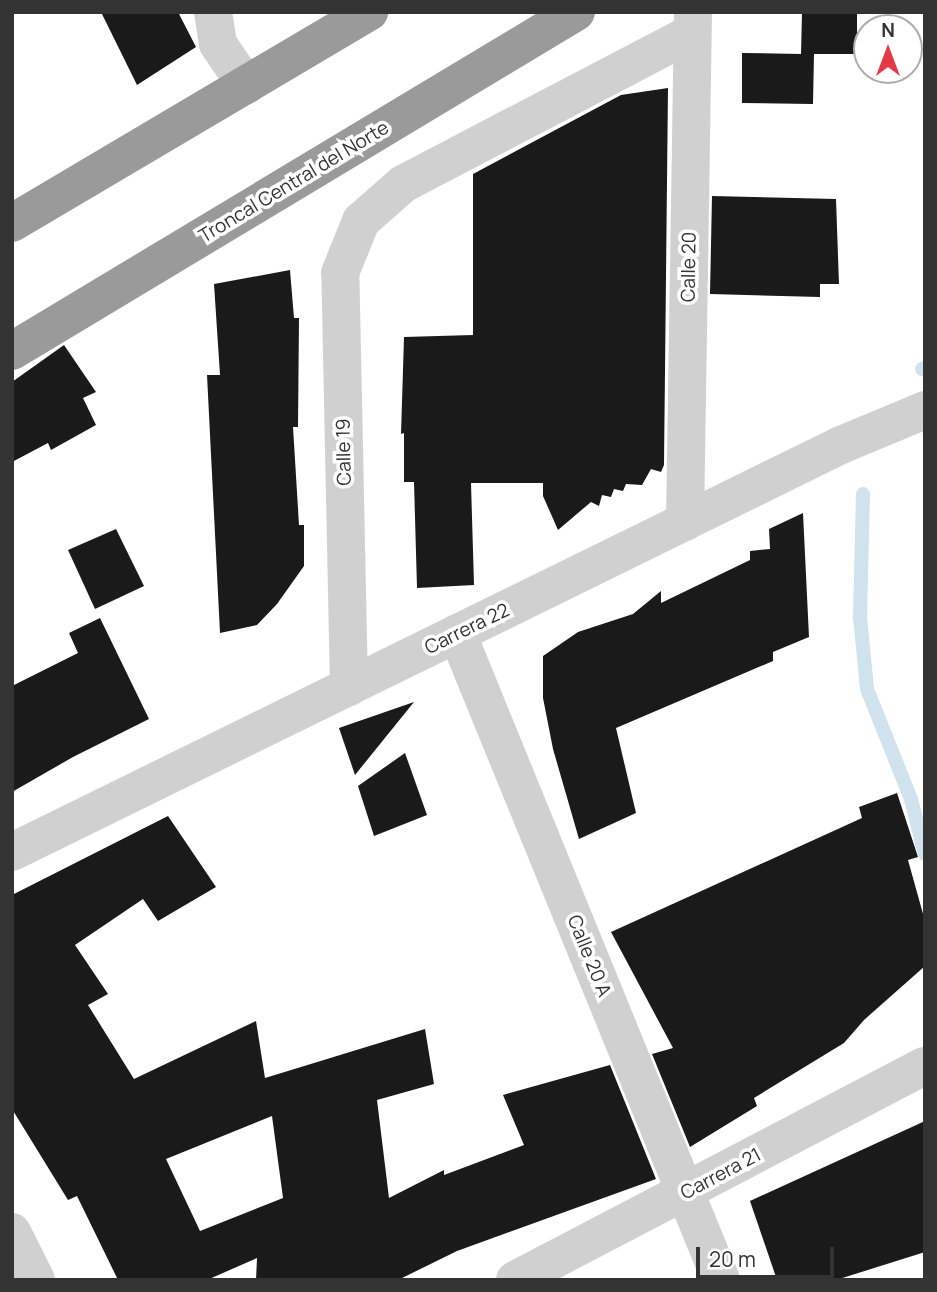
<!DOCTYPE html>
<style>
body{margin:0}
#map{position:relative;width:937px;height:1292px;overflow:hidden;background:#fff;font-family:Manrope,sans-serif}
div>[style]{position:absolute}
.stream>*{height:14px;margin:-7px;padding:0 7px;transform-origin:7px;border-radius:7px;background:#cfe2ee}
.building>*{inset:0;background:#1a1a1a}
.street>*{height:38px;margin:-19px;padding:0 19px;transform-origin:19px;border-radius:19px;background:#d0d0d0}
.highway>*{height:38px;margin:-19px;padding:0 19px;transform-origin:19px;border-radius:19px;background:#9a9a9a}
span{translate:-50% -50%;white-space:nowrap;text-align:center;line-height:1.15;-webkit-text-stroke:7px #fff;paint-order:stroke}
.street-label{font-size:19px;color:#333}
.frame{position:absolute;inset:0;border:14px solid #333;pointer-events:none}
.north{position:absolute;left:853px;top:14px;width:70px;height:70px;box-sizing:border-box;background:#fff;border:2px solid #adadad;border-radius:50%;rotate:0deg;font-size:19px;font-weight:700;line-height:28px;text-align:center;color:#333}
.north::after{content:'';display:block;margin:auto;width:24px;height:32px;background:#e63946;clip-path:polygon(50% 0,100% 100%,50% 72%,0 100%)}
.scale{position:absolute;left:696px;top:1247px;width:138px;height:32px;box-sizing:border-box;border:4px solid #333;border-top:0;padding-left:9px;font-size:21px;line-height:24px;white-space:nowrap;color:#333;-webkit-text-stroke:5px #fff;paint-order:stroke}
</style>
<div id="map">
<div class="stream">
<div style="left:922px;top:369px;width:3px;rotate:-18deg"></div>
<div style="left:863px;top:494px;width:123px;rotate:91.4deg"></div>
<div style="left:860px;top:617px;width:72px;rotate:84.4deg"></div>
<div style="left:867px;top:689px;width:118px;rotate:68.2deg"></div>
<div style="left:911px;top:799px;width:57px;rotate:75.7deg"></div>
</div>
<div class="building">
<div style="clip-path:polygon(101px 12px,178px 12px,196px 47px,137px 85px)"></div>
<div style="clip-path:polygon(802px 12px,857px 12px,857px 54px,814px 54px,813px 104px,742px 103px,742px 53px,801px 54px)"></div>
<div style="clip-path:polygon(668px 88px,664px 465px,661px 472px,651px 469px,642px 485px,626px 484px,623px 491px,614px 489px,611px 497px,602px 495px,599px 506px,591px 502px,558px 530px,543px 496px,543px 483px,471px 483px,474px 585px,417px 588px,414px 482px,404px 482px,404px 433px,401px 434px,404px 337px,473px 335px,473px 174px,621px 95px)"></div>
<div style="clip-path:polygon(712px 196px,836px 199px,839px 284px,820px 284px,820px 297px,710px 294px)"></div>
<div style="clip-path:polygon(290px 270px,294px 318px,299px 318px,298px 427px,293px 427px,299px 525px,304px 525px,304px 566px,277px 604px,257px 625px,220px 633px,207px 375px,220px 375px,214px 284px)"></div>
<div style="clip-path:polygon(64px 345px,96px 392px,83px 398px,96px 425px,51px 450px,48px 443px,12px 462px,12px 382px)"></div>
<div style="clip-path:polygon(803px 513px,809px 637px,773px 652px,773px 661px,616px 728px,636px 813px,579px 839px,553px 749px,543px 698px,543px 656px,578px 632px,633px 614px,661px 591px,661px 603px,750px 560px,750px 551px,770px 549px,769px 529px)"></div>
<div style="clip-path:polygon(116px 529px,144px 586px,95px 609px,68px 550px)"></div>
<div style="clip-path:polygon(100px 618px,149px 719px,73px 757px,12px 792px,12px 686px,78px 653px,69px 633px)"></div>
<div style="clip-path:polygon(414px 702px,355px 775px,339px 728px)"></div>
<div style="clip-path:polygon(405px 753px,427px 815px,374px 836px,358px 786px)"></div>
<div style="clip-path:polygon(897px 793px,918px 857px,908px 860px,925px 921px,925px 966px,864px 1020px,844px 1043px,754px 1098px,757px 1106px,690px 1147px,652px 1054px,673px 1048px,611px 932px,862px 818px,859px 807px)"></div>
<div style="clip-path:polygon(evenodd,168px 816px,216px 887px,158px 921px,143px 899px,75px 945px,108px 994px,88px 1005px,134px 1079px,256px 1021px,265px 1078px,425px 1029px,434px 1084px,377px 1100px,389px 1198px,444px 1170px,444px 1175px,524px 1145px,503px 1095px,610px 1065px,656px 1179px,457px 1251px,398px 1280px,256px 1280px,257px 1258px,207px 1280px,118px 1280px,77px 1196px,68px 1200px,12px 1109px,12px 895px,168px 816px,272px 1116px,283px 1198px,200px 1231px,166px 1159px,272px 1116px)"></div>
<div style="clip-path:polygon(925px 1121px,925px 1252px,836px 1280px,777px 1280px,750px 1201px)"></div>
</div>
<div class="street">
<div style="left:213px;top:12px;width:32px;rotate:81deg"></div>
<div style="left:218px;top:44px;width:50px;rotate:55.7deg"></div>
<div style="left:685px;top:522px;width:510px;rotate:-89.1deg"></div>
<div style="left:457px;top:633px;width:699px;rotate:67.8deg"></div>
<div style="left:349px;top:687px;width:414px;rotate:-91.2deg"></div>
<div style="left:340px;top:273px;width:56px;rotate:-68deg"></div>
<div style="left:361px;top:221px;width:56px;rotate:-41.4deg"></div>
<div style="left:403px;top:184px;width:326px;rotate:-27.6deg"></div>
<div style="left:12px;top:852px;width:924px;rotate:-26.15deg"></div>
<div style="left:841px;top:445px;width:91px;rotate:-22.6deg"></div>
<div style="left:12px;top:1232px;width:54px;rotate:63.4deg"></div>
<div style="left:515px;top:1280px;width:462px;rotate:-27.6deg"></div>
</div>
<div class="highway">
<div style="left:12px;top:223px;width:415px;rotate:-30.6deg"></div>
<div style="left:12px;top:351px;width:658px;rotate:-31.01deg"></div>
</div>
<div class="street-label">
<span style="left:294px;top:182px;rotate:-31deg">Troncal Central del Norte</span>
<span style="left:689px;top:267px;rotate:-89deg">Calle 20</span>
<span style="left:344px;top:452px;rotate:-91deg">Calle 19</span>
<span style="left:467px;top:629px;rotate:-26deg">Carrera 22</span>
<span style="left:589px;top:956px;rotate:68deg">Calle 20 A</span>
<span style="left:721px;top:1174px;rotate:-28deg">Carrera 21</span>
</div>
<div class="frame"></div>
<div class="north">N</div>
<div class="scale">20 m</div>
</div>
